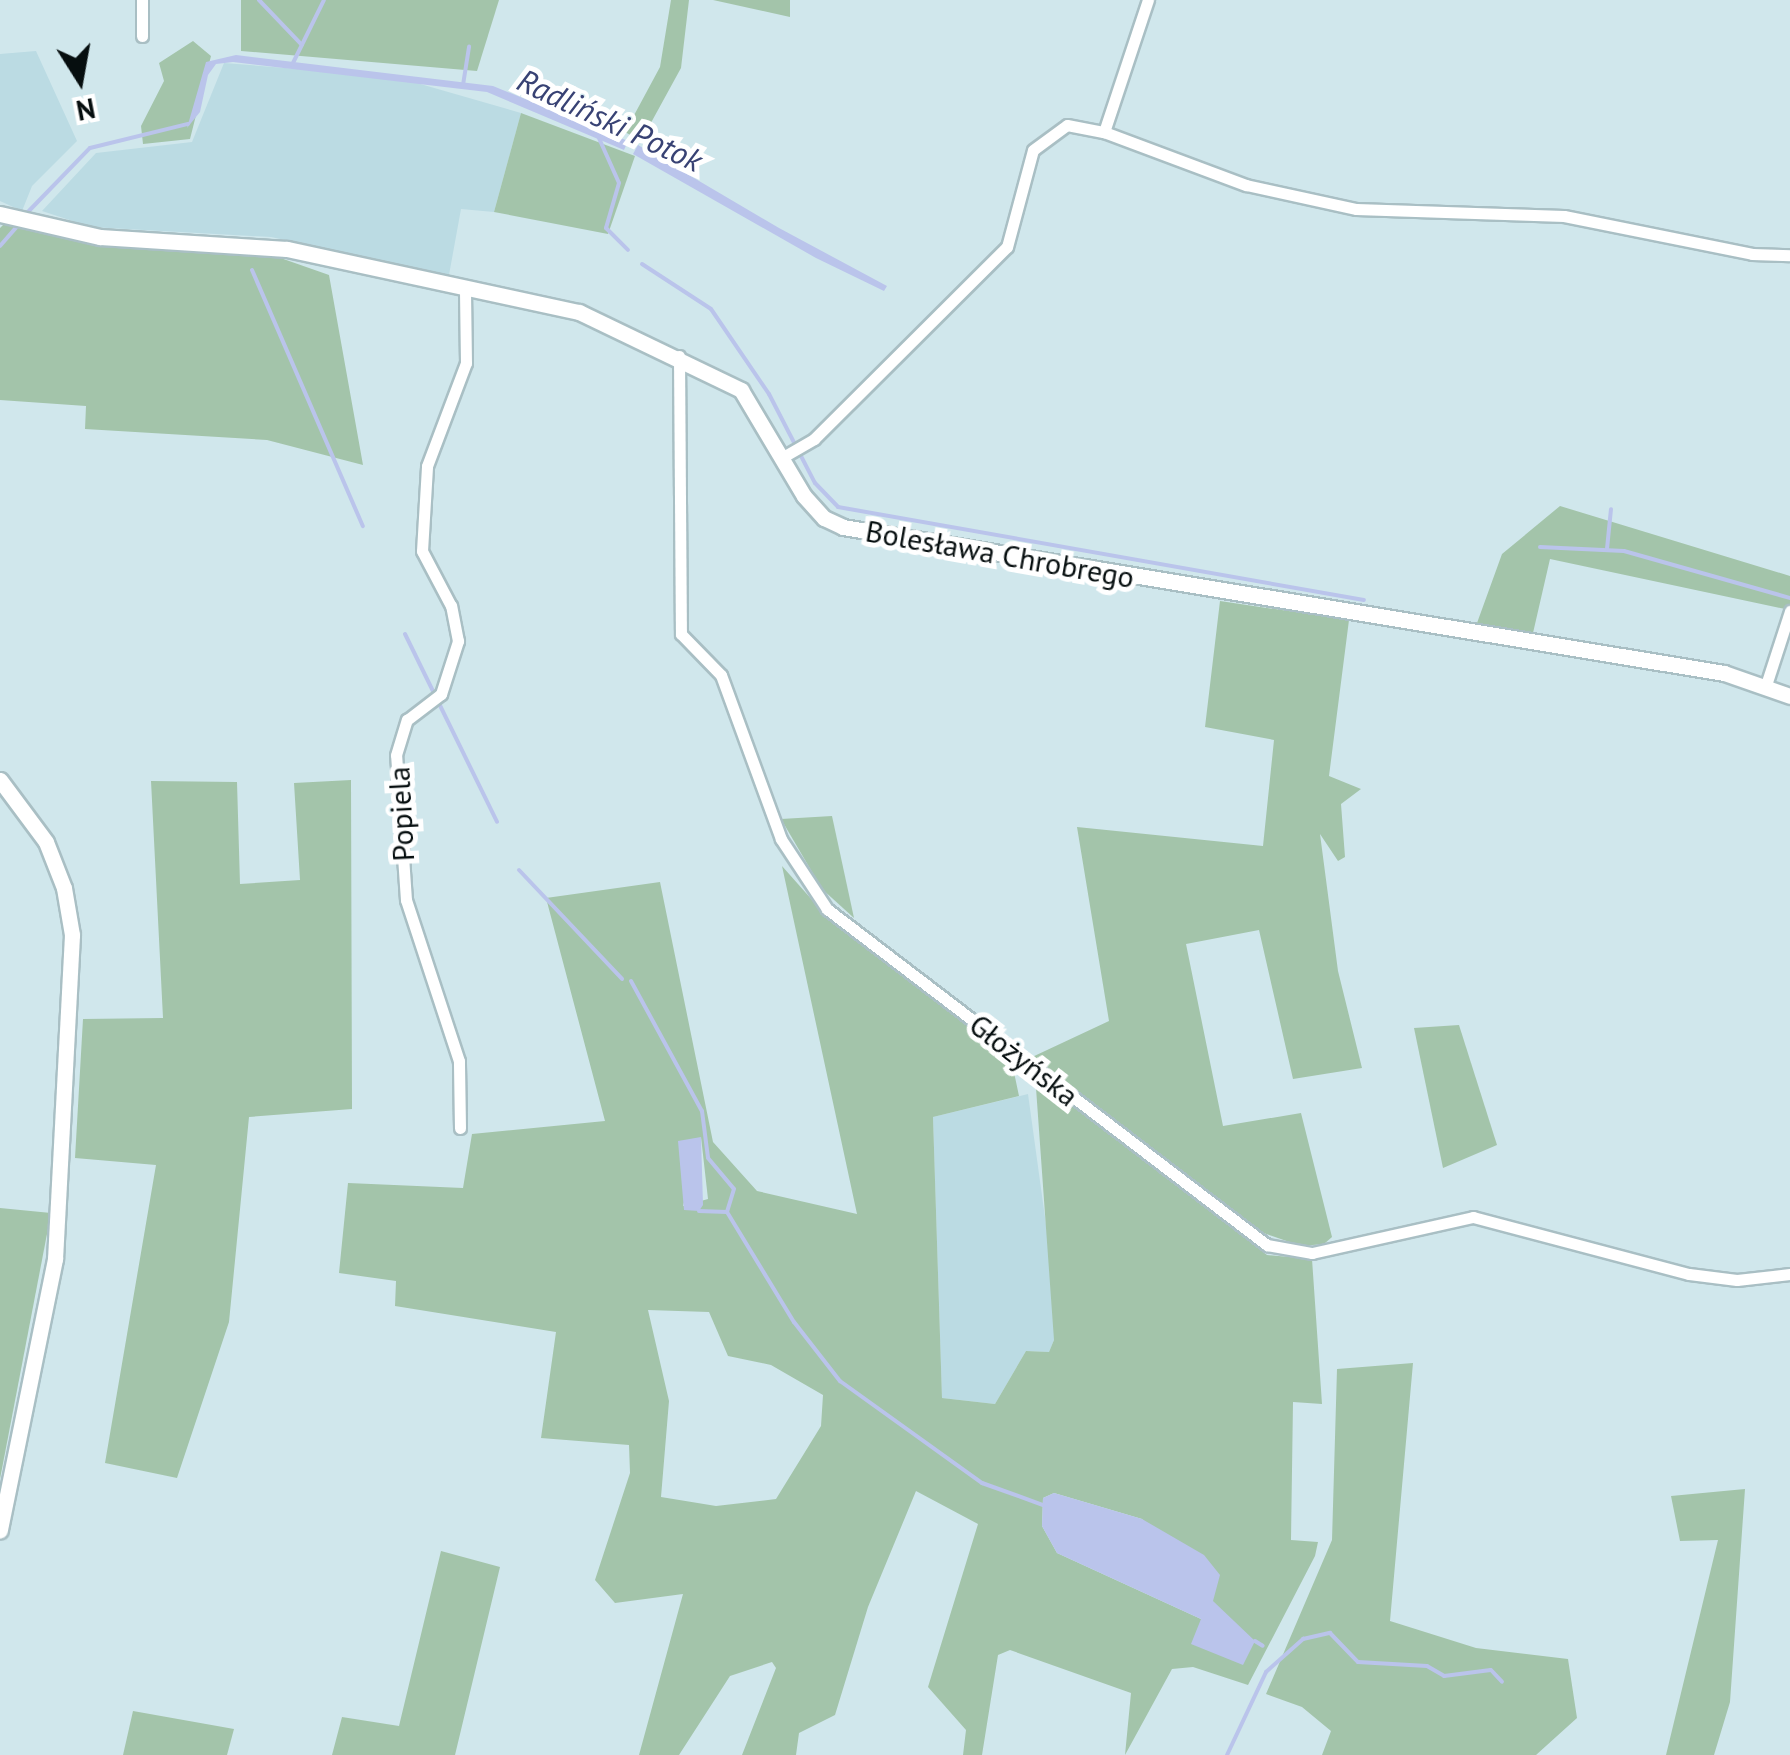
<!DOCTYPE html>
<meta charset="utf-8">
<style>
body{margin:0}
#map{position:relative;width:1790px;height:1755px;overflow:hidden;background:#d0e7ec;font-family:"PT Sans",sans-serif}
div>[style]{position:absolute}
.built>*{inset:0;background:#bbdbe3}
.green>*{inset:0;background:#a3c4aa}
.water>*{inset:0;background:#bac4eb}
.stream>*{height:4px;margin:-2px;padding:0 2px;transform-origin:2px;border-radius:2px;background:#bac4eb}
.roads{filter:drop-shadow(2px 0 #a9bfc4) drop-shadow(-2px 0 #a9bfc4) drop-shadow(0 2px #a9bfc4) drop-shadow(0 -2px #a9bfc4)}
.street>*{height:11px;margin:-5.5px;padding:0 5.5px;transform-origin:5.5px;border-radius:5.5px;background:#fff}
.secondary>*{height:15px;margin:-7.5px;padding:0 7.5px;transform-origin:7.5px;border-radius:7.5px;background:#fff}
span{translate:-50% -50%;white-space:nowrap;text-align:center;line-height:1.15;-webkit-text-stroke:10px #fff;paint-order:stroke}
.street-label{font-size:30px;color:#060e0f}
.water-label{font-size:32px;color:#384274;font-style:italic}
.north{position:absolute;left:30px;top:30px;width:100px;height:100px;-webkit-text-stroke:8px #fff;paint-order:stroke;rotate:169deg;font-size:28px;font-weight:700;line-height:40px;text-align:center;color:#060e0f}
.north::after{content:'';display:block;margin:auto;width:35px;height:45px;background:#060e0f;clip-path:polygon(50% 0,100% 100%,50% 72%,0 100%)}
</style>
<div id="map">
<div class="built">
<div style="clip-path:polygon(36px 51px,77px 141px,32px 186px,22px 211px,0 201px,0 54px)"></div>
<div style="clip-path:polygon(224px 63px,396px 77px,521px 113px,494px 212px,461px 209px,449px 275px,271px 237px,91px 227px,42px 211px,96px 153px,192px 142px)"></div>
<div style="clip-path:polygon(1028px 1094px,1055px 1290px,1054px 1340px,1049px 1352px,1026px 1351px,995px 1404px,942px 1398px,933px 1117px)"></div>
</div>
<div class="green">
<div style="clip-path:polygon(241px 0,499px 0,477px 71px,241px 51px)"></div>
<div style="clip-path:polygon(671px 0,689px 0,681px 68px,641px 141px,625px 132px,660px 67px)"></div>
<div style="clip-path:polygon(713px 0,790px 0,790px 17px)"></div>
<div style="clip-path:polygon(193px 41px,211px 56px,190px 139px,143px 144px,141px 126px,164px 81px,159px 63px)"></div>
<div style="clip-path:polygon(521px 113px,635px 156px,608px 234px,494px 212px)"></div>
<div style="clip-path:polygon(6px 222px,86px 242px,272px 255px,329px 275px,363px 465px,267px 440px,85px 429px,86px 406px,0 400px,0 228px)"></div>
<div style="clip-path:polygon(1560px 506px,1790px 576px,1790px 610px,1550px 559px,1533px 633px,1477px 623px,1502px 554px)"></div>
<div style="clip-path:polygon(1220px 601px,1349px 620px,1329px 776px,1361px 789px,1341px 804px,1345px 857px,1338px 861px,1320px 834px,1338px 971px,1362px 1068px,1293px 1079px,1259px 930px,1186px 944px,1223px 1126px,1301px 1113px,1332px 1237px,1324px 1244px,1301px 1246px,1255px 1230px,1030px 1058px,1109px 1021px,1077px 827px,1263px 846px,1274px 740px,1205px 727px)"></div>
<div style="clip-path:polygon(351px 780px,352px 1109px,249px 1117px,229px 1322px,177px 1478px,105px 1463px,156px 1165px,75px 1158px,83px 1019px,163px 1018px,151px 781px,237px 782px,240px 884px,300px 880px,294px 783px)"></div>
<div style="clip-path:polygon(832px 816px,854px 918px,822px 889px,781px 819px)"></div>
<div style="clip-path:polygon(evenodd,782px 866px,829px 919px,1011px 1058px,1019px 1096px,933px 1117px,942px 1398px,995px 1404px,1026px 1351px,1049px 1352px,1054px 1340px,1035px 1074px,1267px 1255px,1312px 1259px,1322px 1404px,1293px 1402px,1291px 1540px,1318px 1542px,1315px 1556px,1248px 1685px,1193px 1667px,1172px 1669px,1125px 1755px,1131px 1693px,1010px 1650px,998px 1655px,982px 1755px,963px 1755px,966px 1730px,928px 1687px,978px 1524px,916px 1491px,868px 1607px,835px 1715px,799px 1733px,796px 1755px,742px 1755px,776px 1668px,772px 1662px,730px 1676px,679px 1755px,639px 1755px,683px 1594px,615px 1603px,595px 1580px,630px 1473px,629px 1445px,541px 1438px,556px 1332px,395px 1306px,396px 1281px,339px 1273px,348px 1183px,463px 1188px,472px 1134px,605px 1121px,546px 898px,660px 882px,713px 1142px,757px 1191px,857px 1214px,782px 866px,701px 1137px,708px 1199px,683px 1206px,701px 1137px,782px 866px,648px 1310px,709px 1312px,728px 1356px,771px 1365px,823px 1395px,821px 1426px,776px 1499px,716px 1506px,661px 1497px,669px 1401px,648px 1310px,782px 866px,1054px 1493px,1142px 1519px,1213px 1601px,1201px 1619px,1057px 1553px,1042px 1526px,1043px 1498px,1054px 1493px)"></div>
<div style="clip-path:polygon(1459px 1025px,1497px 1145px,1443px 1168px,1414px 1028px)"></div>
<div style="clip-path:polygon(0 1208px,51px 1213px,0 1479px)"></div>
<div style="clip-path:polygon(1413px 1363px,1390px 1621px,1476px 1648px,1568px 1659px,1577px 1718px,1536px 1755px,1322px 1755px,1331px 1731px,1302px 1707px,1266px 1694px,1332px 1540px,1337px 1369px)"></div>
<div style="clip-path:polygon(1745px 1489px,1730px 1702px,1714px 1755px,1666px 1755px,1718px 1540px,1680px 1541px,1671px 1496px)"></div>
<div style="clip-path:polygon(441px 1551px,500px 1567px,455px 1755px,332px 1755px,342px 1717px,399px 1726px)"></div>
<div style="clip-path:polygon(133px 1711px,234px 1729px,227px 1755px,123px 1755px)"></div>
</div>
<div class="water">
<div style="clip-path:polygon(236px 55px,493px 86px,628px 141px,624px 150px,487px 92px,233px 62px,216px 64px,208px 75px,200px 112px,187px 128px,206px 62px)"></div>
<div style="clip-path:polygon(638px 145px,779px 228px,887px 286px,884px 291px,816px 258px,633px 154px)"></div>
<div style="clip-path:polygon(701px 1137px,703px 1205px,699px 1211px,684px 1210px,678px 1141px)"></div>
<div style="clip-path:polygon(1054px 1493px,1142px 1519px,1204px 1555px,1220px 1575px,1213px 1601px,1255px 1641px,1243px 1665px,1191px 1644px,1201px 1619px,1057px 1553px,1042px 1526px,1043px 1498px)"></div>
</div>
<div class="stream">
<div style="left:259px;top:0;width:62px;rotate:46.3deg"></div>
<div style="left:292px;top:65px;width:72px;rotate:-63.8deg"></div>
<div style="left:463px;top:85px;width:39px;rotate:-81deg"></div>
<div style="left:598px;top:136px;width:51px;rotate:65.9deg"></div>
<div style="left:619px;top:183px;width:47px;rotate:106.1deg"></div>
<div style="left:606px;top:228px;width:31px;rotate:45deg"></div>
<div style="left:25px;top:215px;width:93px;rotate:-45.9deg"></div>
<div style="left:90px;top:148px;width:101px;rotate:-13.8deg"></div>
<div style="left:0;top:246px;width:30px;rotate:-49deg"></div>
<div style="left:642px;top:264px;width:82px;rotate:33.1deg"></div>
<div style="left:711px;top:309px;width:103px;rotate:55.7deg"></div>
<div style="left:769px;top:394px;width:100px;rotate:62.7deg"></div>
<div style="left:815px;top:483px;width:33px;rotate:46deg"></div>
<div style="left:838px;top:507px;width:534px;rotate:10.03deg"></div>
<div style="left:252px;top:270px;width:279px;rotate:66.6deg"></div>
<div style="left:1540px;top:547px;width:84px;rotate:2.7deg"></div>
<div style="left:1624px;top:551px;width:173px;rotate:15.8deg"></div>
<div style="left:1607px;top:549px;width:40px;rotate:-84.3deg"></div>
<div style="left:405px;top:634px;width:209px;rotate:63.9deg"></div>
<div style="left:519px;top:870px;width:150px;rotate:46.6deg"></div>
<div style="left:631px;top:981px;width:148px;rotate:61.4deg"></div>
<div style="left:702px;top:1111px;width:47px;rotate:82.7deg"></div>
<div style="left:708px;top:1158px;width:40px;rotate:50deg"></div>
<div style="left:734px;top:1189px;width:24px;rotate:107deg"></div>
<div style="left:727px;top:1212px;width:129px;rotate:58.7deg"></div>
<div style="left:794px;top:1322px;width:75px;rotate:52.1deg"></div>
<div style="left:840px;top:1381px;width:175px;rotate:35.7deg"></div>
<div style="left:982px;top:1483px;width:65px;rotate:19.8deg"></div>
<div style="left:699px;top:1211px;width:28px;rotate:2deg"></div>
<div style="left:1255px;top:1641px;width:9px;rotate:32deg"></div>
<div style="left:1227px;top:1755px;width:92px;rotate:-64.8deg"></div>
<div style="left:1266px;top:1672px;width:50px;rotate:-41.7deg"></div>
<div style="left:1303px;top:1639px;width:28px;rotate:-13deg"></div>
<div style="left:1330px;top:1633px;width:40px;rotate:46deg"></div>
<div style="left:1358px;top:1662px;width:69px;rotate:3.3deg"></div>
<div style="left:1427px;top:1666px;width:20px;rotate:30deg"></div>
<div style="left:1444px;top:1676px;width:47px;rotate:-7.3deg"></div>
<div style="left:1491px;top:1670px;width:16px;rotate:47deg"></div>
</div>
<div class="roads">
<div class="street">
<div style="left:142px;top:36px;width:36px;rotate:-90deg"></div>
<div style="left:1104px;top:132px;width:139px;rotate:-71.6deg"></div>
<div style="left:679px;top:356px;width:278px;rotate:89.6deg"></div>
<div style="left:681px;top:634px;width:57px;rotate:45.7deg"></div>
<div style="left:721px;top:675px;width:175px;rotate:69.9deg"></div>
<div style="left:781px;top:839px;width:84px;rotate:56.7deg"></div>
<div style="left:827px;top:909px;width:554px;rotate:37.37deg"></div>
<div style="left:1267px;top:1245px;width:46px;rotate:10.1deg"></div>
<div style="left:1312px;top:1253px;width:165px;rotate:-12.6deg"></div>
<div style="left:1473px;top:1217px;width:223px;rotate:14.8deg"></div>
<div style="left:1689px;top:1274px;width:48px;rotate:7.1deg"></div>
<div style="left:1737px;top:1280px;width:53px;rotate:-6.5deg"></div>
<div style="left:783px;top:457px;width:36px;rotate:-30deg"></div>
<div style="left:814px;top:439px;width:272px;rotate:-44.9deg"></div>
<div style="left:1007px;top:247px;width:100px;rotate:-75deg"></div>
<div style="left:1033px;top:150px;width:42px;rotate:-36.3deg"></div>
<div style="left:1067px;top:125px;width:38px;rotate:11deg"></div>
<div style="left:1104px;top:132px;width:152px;rotate:20.5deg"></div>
<div style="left:1246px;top:185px;width:113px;rotate:12.3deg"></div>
<div style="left:1356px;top:209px;width:208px;rotate:1.9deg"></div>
<div style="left:1564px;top:216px;width:192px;rotate:11.4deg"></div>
<div style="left:1752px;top:254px;width:38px;rotate:2deg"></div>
<div style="left:1766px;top:685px;width:78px;rotate:-72deg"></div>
<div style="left:460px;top:1128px;width:67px;rotate:-90.9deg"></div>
<div style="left:459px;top:1061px;width:169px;rotate:-108.2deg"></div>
<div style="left:406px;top:900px;width:145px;rotate:-93.9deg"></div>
<div style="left:396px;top:755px;width:37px;rotate:-73deg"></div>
<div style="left:407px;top:720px;width:43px;rotate:-37.4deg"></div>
<div style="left:441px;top:694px;width:56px;rotate:-72.2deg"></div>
<div style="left:458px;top:641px;width:36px;rotate:-101deg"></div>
<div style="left:451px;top:606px;width:62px;rotate:-117.8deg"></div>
<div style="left:422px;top:551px;width:85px;rotate:-86.6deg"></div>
<div style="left:427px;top:466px;width:110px;rotate:-69.3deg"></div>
<div style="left:466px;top:363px;width:76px;rotate:-90.8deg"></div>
</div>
<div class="secondary">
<div style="left:0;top:214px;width:103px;rotate:13deg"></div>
<div style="left:100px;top:237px;width:187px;rotate:3.7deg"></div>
<div style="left:287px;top:249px;width:299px;rotate:12.2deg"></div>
<div style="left:579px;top:312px;width:180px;rotate:25.7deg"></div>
<div style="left:741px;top:390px;width:123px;rotate:59.3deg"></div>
<div style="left:804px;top:496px;width:30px;rotate:48deg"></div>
<div style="left:824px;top:518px;width:21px;rotate:25deg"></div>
<div style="left:843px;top:527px;width:893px;rotate:9.41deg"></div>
<div style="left:1724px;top:673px;width:70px;rotate:19.2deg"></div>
<div style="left:0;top:780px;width:77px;rotate:53.4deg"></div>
<div style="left:46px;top:842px;width:49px;rotate:68.6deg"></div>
<div style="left:64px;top:888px;width:48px;rotate:80.3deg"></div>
<div style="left:72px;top:935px;width:324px;rotate:93deg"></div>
<div style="left:55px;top:1259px;width:277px;rotate:101.5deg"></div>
</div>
</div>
<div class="street-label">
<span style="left:1000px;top:554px;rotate:10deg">Bolesława Chrobrego</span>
<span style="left:401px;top:814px;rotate:-93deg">Popiela</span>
<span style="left:1024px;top:1060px;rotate:38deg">Głożyńska</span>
</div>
<div class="water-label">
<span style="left:610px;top:120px;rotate:25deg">Radliński Potok</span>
</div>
<div class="north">N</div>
</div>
